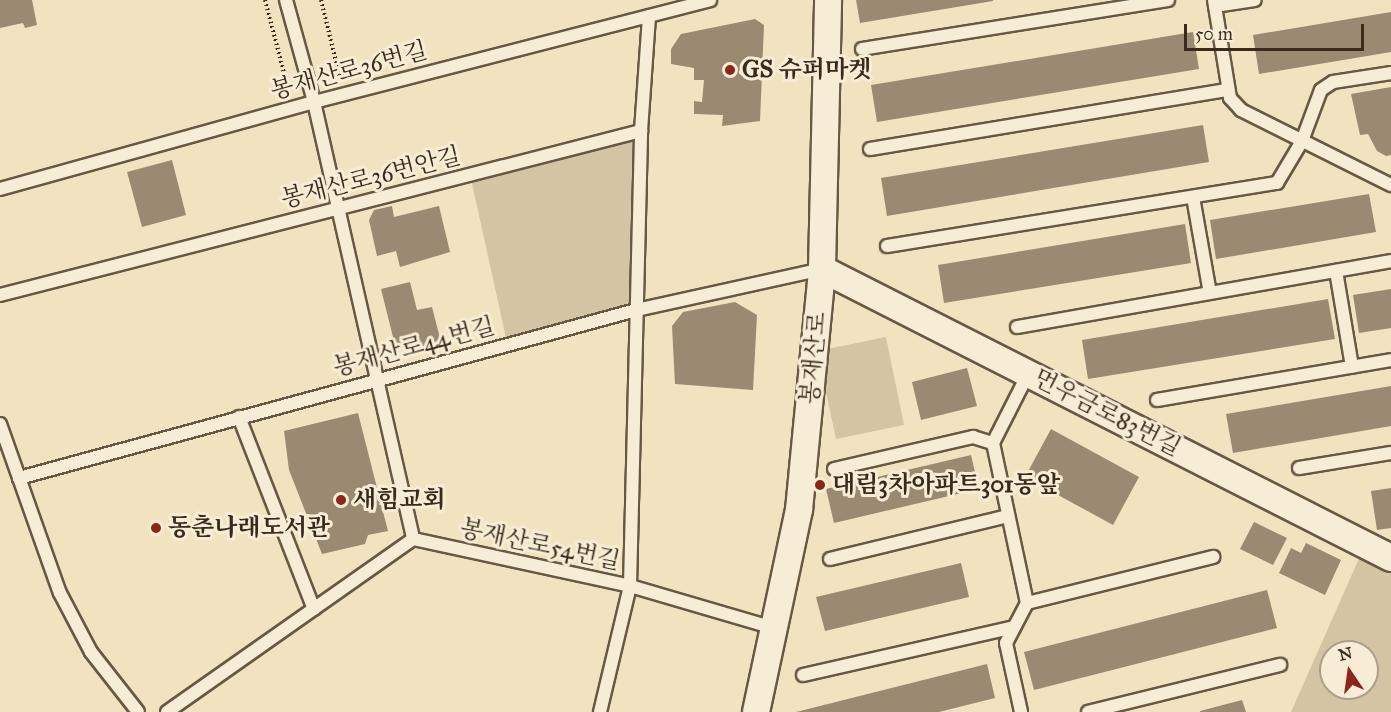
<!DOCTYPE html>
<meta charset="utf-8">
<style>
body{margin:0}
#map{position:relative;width:1391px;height:712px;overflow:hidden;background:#f2e3c0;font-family:"IM FELL Great Primer","Noto Serif KR",serif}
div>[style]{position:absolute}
.green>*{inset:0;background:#d3c4a4}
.building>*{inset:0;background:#998a71}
.path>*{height:4px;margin-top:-2px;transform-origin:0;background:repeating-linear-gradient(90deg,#392a1b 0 1.5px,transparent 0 4.5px)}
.roads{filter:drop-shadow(2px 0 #675844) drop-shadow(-2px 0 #675844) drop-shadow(0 2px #675844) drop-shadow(0 -2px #675844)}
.service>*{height:12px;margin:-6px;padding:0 6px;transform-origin:6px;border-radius:6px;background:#f7edd6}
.minor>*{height:26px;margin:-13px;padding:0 13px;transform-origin:13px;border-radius:13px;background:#f7edd6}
.dots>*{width:16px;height:16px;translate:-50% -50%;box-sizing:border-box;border:3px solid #f7edd6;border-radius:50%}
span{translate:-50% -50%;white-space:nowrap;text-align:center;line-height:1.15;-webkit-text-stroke:6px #f7edd6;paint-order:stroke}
.poi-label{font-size:24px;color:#392a1b;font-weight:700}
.left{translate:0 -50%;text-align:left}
.street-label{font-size:24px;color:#392a1b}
.north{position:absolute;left:1319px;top:640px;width:60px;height:60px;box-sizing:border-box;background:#f7edd6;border:2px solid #ab9f8b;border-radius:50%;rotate:347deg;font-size:16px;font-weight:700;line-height:24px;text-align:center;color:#392a1b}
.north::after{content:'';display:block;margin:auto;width:21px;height:27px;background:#8f2418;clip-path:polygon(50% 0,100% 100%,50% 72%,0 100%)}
.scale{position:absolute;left:1184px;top:24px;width:180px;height:27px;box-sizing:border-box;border:3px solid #392a1b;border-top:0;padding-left:8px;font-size:18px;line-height:21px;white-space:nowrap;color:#392a1b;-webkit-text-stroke:4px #f7edd6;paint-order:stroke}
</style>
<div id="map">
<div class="green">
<div style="clip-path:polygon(633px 141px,632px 305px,506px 338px,471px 179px,590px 147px)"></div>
<div style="clip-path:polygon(886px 337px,904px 425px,836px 439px,824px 383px,827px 349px)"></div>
<div style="clip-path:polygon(evenodd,1365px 545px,1391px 558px,1391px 712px,1291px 712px,1365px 545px,1331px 652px,1367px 652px,1367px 688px,1331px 688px,1331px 652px)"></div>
</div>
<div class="building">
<div style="clip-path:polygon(0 0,32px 0,37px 25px,25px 28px,23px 23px,0 28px)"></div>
<div style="clip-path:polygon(856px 0,993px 0,993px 1px,860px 23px)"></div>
<div style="clip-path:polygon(1391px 12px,1391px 52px,1259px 74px,1253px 35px)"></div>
<div style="clip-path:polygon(755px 19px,764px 25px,760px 121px,722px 126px,723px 115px,694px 114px,694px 101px,702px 102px,704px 80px,694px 80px,694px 68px,671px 64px,671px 49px,681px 34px)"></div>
<div style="clip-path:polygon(1193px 32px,1199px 69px,877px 122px,871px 85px)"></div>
<div style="clip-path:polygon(1391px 87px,1391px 155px,1386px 156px,1377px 151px,1368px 134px,1360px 135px,1351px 94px)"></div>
<div style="clip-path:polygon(1203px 125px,1209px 162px,887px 216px,881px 178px)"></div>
<div style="clip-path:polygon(172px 160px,186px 215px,142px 227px,127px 172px)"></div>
<div style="clip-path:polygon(1369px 194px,1376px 232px,1216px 259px,1210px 220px)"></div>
<div style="clip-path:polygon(392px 206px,394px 217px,439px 206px,450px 252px,400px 267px,396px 251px,377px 256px,369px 220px,374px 210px)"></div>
<div style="clip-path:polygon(1185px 224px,1191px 263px,944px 303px,938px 265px)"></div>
<div style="clip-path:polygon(410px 282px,417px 310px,432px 307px,441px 342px,410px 350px,394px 341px,381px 289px)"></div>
<div style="clip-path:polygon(1391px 289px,1391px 328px,1359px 333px,1353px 295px)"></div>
<div style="clip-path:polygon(1328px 299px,1335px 339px,1088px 379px,1082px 340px)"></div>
<div style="clip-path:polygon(735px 302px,757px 315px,753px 390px,675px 384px,672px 326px,683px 312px)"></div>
<div style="clip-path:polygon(967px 368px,977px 406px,921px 420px,912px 382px)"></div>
<div style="clip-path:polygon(1391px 386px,1391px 426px,1233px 453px,1226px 414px)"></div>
<div style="clip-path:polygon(358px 413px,388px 531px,368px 535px,365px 544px,322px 554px,289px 470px,284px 431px)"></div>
<div style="clip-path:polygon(1051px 429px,1139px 477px,1113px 525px,1025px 477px)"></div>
<div style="clip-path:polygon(971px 455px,979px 489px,834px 523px,826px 489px)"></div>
<div style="clip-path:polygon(1391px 488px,1391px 528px,1377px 530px,1371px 491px)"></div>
<div style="clip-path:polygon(1254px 522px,1287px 538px,1273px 565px,1240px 549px)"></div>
<div style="clip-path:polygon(1306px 543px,1341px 560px,1325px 595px,1279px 573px,1291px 548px,1301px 553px)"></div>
<div style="clip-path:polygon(961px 563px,969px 597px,825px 631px,816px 597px)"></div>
<div style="clip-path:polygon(1267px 590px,1277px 628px,1034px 690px,1024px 652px)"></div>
<div style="clip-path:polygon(987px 664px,995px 698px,939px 712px,796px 712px)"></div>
<div style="clip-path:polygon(1242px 700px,1246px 712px,1200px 712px,1200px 711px)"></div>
</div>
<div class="path">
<div style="left:265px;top:0;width:95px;rotate:75.4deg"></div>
<div style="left:321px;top:0;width:80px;rotate:76.3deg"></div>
</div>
<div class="roads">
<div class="service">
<div style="left:286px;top:0;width:106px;rotate:74.6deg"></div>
<div style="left:314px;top:102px;width:448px;rotate:77.2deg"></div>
<div style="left:1214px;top:0;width:99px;rotate:80.7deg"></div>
<div style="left:1230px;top:98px;width:16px;rotate:47deg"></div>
<div style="left:1241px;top:110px;width:168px;rotate:26.6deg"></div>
<div style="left:1215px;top:6px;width:40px;rotate:-8.5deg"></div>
<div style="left:862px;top:49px;width:310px;rotate:-9.1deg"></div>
<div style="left:870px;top:149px;width:363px;rotate:-9.4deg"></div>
<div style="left:0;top:189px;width:326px;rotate:-15.5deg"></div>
<div style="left:314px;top:102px;width:409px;rotate:-14.4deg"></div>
<div style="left:1193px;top:197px;width:97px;rotate:80deg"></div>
<div style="left:887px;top:246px;width:395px;rotate:-9.2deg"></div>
<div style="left:1277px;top:183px;width:49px;rotate:-59.2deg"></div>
<div style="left:1302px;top:141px;width:54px;rotate:-69.6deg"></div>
<div style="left:1321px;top:90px;width:14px;rotate:-34deg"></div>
<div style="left:1333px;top:82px;width:59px;rotate:-8.8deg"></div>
<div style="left:1336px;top:271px;width:97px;rotate:80.5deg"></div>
<div style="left:0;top:295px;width:662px;rotate:-14.35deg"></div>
<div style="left:1017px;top:327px;width:380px;rotate:-10deg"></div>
<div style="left:1157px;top:400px;width:237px;rotate:-9.7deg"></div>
<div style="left:239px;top:417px;width:206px;rotate:68.7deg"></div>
<div style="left:0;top:424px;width:179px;rotate:70.5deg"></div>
<div style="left:60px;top:593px;width:67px;rotate:62.3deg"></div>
<div style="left:91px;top:652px;width:76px;rotate:51.9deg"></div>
<div style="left:993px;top:443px;width:77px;rotate:-63.1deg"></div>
<div style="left:1299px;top:468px;width:93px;rotate:-9.3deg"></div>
<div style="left:834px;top:469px;width:143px;rotate:-13deg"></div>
<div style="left:973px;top:437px;width:21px;rotate:17deg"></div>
<div style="left:993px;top:443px;width:164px;rotate:78deg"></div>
<div style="left:1027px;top:603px;width:45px;rotate:117.7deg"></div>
<div style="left:1006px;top:643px;width:71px;rotate:77.7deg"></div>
<div style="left:19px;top:478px;width:639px;rotate:-15.23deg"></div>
<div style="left:636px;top:310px;width:190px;rotate:-12.4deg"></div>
<div style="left:830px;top:559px;width:183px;rotate:-13.6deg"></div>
<div style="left:1027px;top:603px;width:192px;rotate:-13.9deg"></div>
<div style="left:803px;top:675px;width:216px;rotate:-12.8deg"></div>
<div style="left:167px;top:712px;width:301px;rotate:-35.1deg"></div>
<div style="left:413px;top:539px;width:222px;rotate:12.2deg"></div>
<div style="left:630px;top:586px;width:150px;rotate:16.3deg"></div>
<div style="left:600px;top:712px;width:130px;rotate:-76.6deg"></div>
<div style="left:630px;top:586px;width:455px;rotate:-88.6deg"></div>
<div style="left:641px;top:131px;width:115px;rotate:-86deg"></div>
<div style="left:1088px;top:712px;width:198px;rotate:-13.8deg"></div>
</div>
<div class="minor">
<div style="left:822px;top:269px;width:638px;rotate:26.93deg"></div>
<div style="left:756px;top:712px;width:207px;rotate:-78deg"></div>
<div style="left:799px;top:510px;width:242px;rotate:-84.5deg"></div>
<div style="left:822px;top:269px;width:269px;rotate:-88.7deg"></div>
</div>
</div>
<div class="dots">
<div style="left:730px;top:70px;background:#8f2418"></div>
<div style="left:820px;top:485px;background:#8f2418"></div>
<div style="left:341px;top:500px;background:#8f2418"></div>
<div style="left:156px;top:528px;background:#8f2418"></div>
</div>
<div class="poi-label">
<span class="left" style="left:742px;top:70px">GS 슈퍼마켓</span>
<span class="left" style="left:832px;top:485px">대림3차아파트301동앞</span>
<span class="left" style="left:353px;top:500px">새힘교회</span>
<span class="left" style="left:168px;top:528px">동춘나래도서관</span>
</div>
<div class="street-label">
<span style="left:349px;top:71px;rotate:-15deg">봉재산로36번길</span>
<span style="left:371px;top:178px;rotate:-14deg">봉재산로36번안길</span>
<span style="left:414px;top:347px;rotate:-15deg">봉재산로44번길</span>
<span style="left:814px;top:358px;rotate:-85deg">봉재산로</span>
<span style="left:1107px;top:413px;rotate:27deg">먼우금로83번길</span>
<span style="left:540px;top:545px;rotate:12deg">봉재산로54번길</span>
</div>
<div class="north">N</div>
<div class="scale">50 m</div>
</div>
